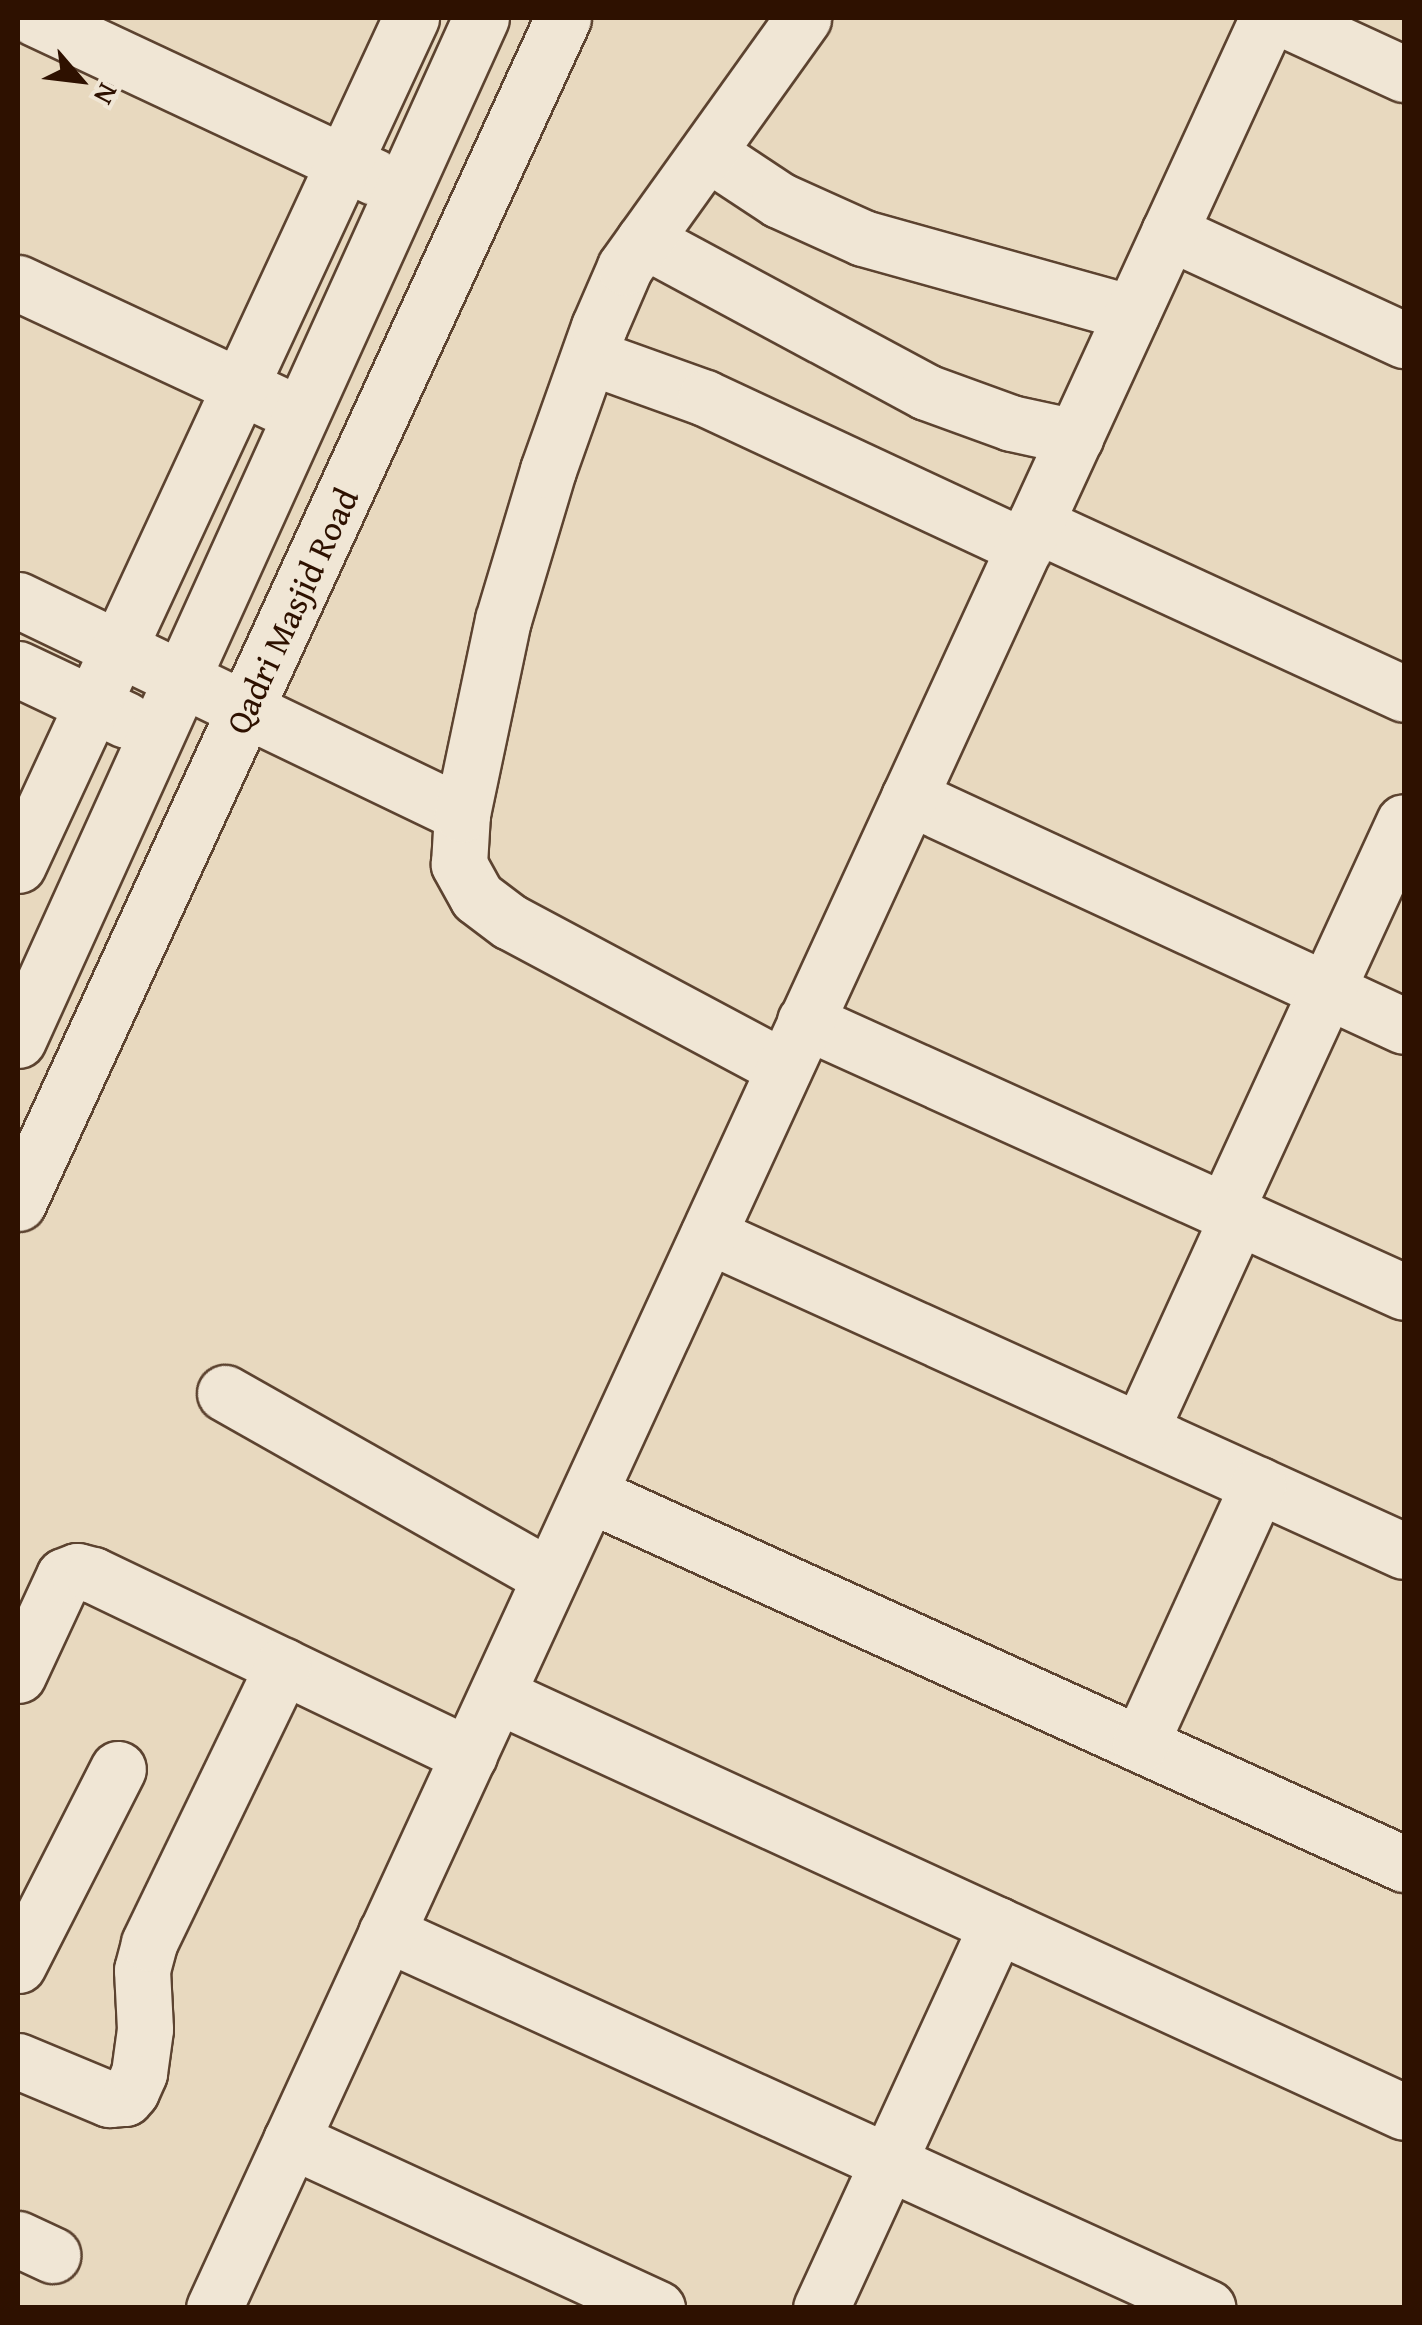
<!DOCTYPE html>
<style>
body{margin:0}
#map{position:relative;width:1422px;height:2325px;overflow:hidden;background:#e8d9bf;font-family:"Gentium Book Plus",serif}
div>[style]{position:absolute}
.roads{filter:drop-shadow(2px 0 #5c4330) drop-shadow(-2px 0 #5c4330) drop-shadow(0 2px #5c4330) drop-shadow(0 -2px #5c4330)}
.minor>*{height:55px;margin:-27.5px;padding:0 27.5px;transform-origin:27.5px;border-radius:27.5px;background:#f0e6d5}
span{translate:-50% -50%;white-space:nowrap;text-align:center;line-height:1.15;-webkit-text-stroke:10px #f0e6d5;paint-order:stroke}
.street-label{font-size:35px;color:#2e1100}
.frame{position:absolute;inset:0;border:20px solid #2e1100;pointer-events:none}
.north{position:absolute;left:30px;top:30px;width:100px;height:100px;-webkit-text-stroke:8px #f0e6d5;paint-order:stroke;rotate:118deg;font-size:28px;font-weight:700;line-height:40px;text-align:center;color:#2e1100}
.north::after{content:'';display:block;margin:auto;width:35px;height:45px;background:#2e1100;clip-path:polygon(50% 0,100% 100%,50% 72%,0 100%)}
</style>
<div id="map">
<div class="roads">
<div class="minor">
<div style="left:35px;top:18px;width:375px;rotate:25.1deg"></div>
<div style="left:1282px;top:18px;width:134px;rotate:24.7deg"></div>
<div style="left:708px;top:153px;width:85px;rotate:33.5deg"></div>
<div style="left:779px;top:200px;width:92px;rotate:24.3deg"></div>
<div style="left:863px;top:238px;width:279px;rotate:15.6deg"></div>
<div style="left:1169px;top:232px;width:259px;rotate:24.7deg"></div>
<div style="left:644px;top:240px;width:320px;rotate:28.3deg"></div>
<div style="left:926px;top:392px;width:90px;rotate:20deg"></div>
<div style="left:1011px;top:423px;width:66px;rotate:12.3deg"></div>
<div style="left:18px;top:283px;width:284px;rotate:25deg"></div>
<div style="left:591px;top:357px;width:121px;rotate:19.8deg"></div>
<div style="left:705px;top:398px;width:353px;rotate:25deg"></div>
<div style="left:1035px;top:524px;width:406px;rotate:24.7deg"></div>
<div style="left:18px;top:600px;width:493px;rotate:25.7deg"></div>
<div style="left:18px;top:669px;width:119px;rotate:25.3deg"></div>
<div style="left:909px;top:797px;width:545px;rotate:24.83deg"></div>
<div style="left:18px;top:865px;width:934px;rotate:-65.11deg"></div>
<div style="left:805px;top:1021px;width:657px;rotate:24.34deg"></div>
<div style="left:18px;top:1040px;width:1122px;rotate:-65.63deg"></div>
<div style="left:784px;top:1068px;width:310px;rotate:-151.9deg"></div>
<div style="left:510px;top:922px;width:41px;rotate:-142.9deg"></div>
<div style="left:477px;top:897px;width:38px;rotate:-119deg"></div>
<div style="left:459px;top:864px;width:50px;rotate:-86.6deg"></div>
<div style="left:462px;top:814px;width:198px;rotate:-78.1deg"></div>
<div style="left:503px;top:620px;width:157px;rotate:-73.3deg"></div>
<div style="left:548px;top:470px;width:152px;rotate:-70.4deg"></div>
<div style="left:599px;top:327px;width:65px;rotate:-66.6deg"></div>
<div style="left:625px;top:267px;width:306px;rotate:-54.4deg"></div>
<div style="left:18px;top:1203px;width:1304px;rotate:-65.3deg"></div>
<div style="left:1225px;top:1211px;width:428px;rotate:-65.3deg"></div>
<div style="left:708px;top:1235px;width:764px;rotate:24.42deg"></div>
<div style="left:225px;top:1393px;width:373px;rotate:29.5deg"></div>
<div style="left:1140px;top:1431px;width:236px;rotate:-65.5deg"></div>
<div style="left:589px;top:1494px;width:895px;rotate:24.42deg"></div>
<div style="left:18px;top:1675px;width:109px;rotate:-65.1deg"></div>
<div style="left:64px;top:1576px;width:14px;rotate:-21deg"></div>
<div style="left:77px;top:1571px;width:16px;rotate:14deg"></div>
<div style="left:93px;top:1575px;width:417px;rotate:25.6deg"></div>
<div style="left:497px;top:1695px;width:998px;rotate:24.69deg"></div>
<div style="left:1140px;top:1744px;width:285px;rotate:-65.5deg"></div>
<div style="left:386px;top:1933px;width:903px;rotate:24.52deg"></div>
<div style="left:18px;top:1965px;width:220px;rotate:-63deg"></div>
<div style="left:18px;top:2061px;width:99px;rotate:22.7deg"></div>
<div style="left:109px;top:2099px;width:16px;rotate:-4deg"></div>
<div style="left:125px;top:2098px;width:9px;rotate:-49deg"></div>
<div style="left:131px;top:2091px;width:20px;rotate:-66deg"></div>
<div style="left:139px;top:2073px;width:44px;rotate:-82.2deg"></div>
<div style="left:145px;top:2029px;width:59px;rotate:-92.9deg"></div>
<div style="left:142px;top:1970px;width:28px;rotate:-75deg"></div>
<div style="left:149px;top:1943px;width:308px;rotate:-64.2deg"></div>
<div style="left:291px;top:2140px;width:403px;rotate:24.7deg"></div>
<div style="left:18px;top:2239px;width:38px;rotate:25deg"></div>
<div style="left:214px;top:2308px;width:2521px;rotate:-65.29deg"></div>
<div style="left:821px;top:2308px;width:422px;rotate:-65.3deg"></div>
</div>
</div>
<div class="street-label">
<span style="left:292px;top:611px;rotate:-65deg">Qadri Masjid Road</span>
</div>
<div class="frame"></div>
<div class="north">N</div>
</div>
